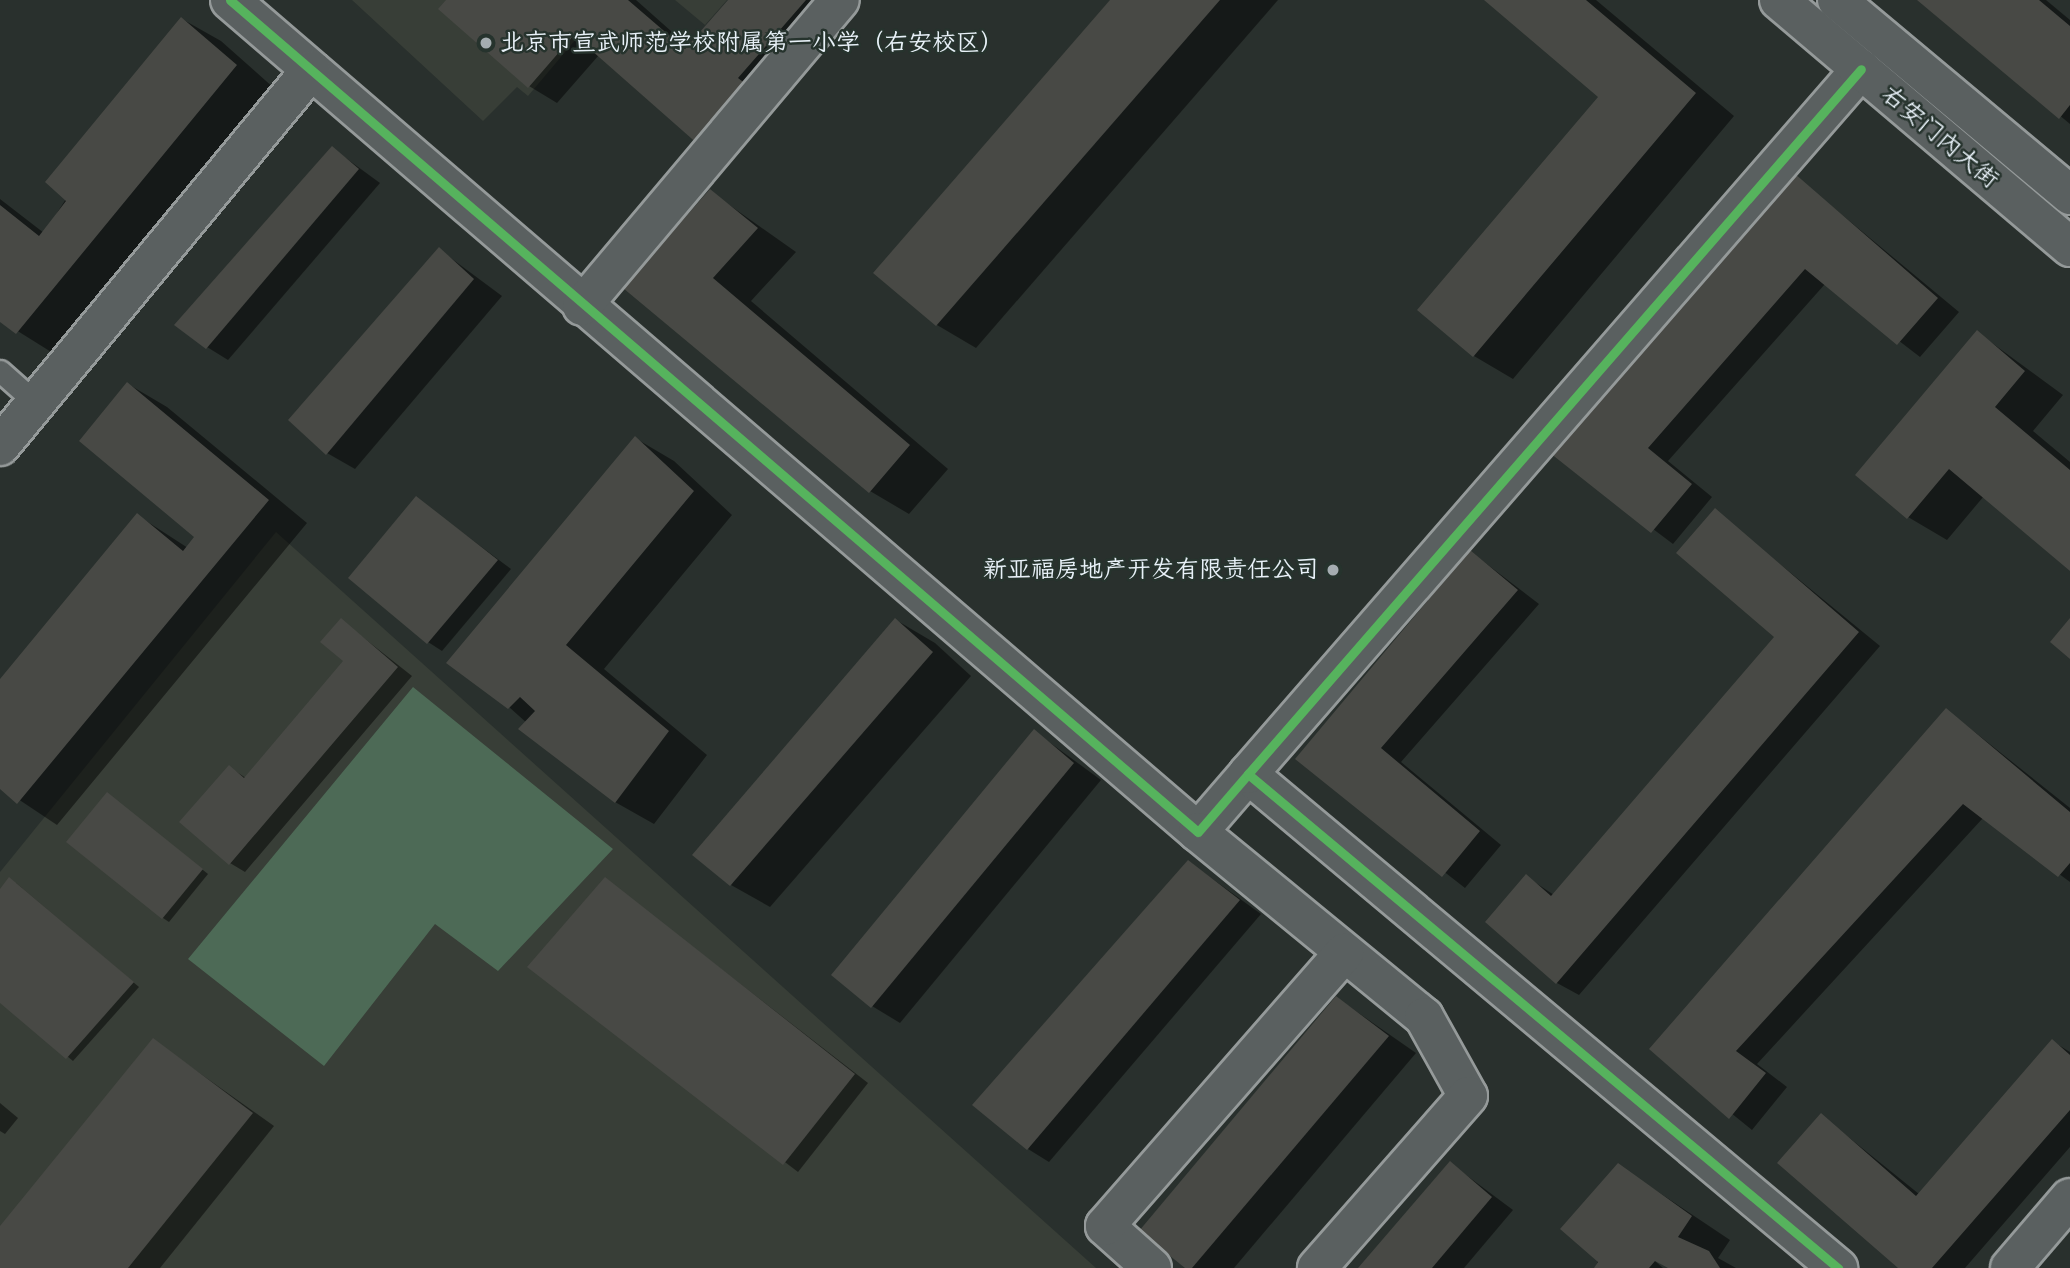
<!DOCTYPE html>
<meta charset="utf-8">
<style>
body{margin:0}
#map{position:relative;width:2070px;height:1268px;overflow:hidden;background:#29302d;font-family:Caveat,"LXGW WenKai TC",sans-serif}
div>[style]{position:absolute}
.built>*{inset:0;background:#383e37}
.green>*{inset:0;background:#4d6a56}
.shadow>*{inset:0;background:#0007}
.building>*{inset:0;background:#484945}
.roads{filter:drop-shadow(2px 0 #959a9a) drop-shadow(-2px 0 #959a9a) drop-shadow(0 2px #959a9a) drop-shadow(0 -2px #959a9a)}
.lane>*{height:21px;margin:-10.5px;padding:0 10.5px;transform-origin:10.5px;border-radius:10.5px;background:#5a6060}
.street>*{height:38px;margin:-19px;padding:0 19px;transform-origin:19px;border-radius:19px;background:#5a6060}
.secondary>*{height:38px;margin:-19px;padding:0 19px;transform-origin:19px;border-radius:19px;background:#5a6060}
.cycleway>*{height:9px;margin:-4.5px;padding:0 4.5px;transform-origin:4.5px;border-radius:4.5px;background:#56b35d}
.dots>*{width:19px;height:19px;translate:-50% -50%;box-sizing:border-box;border:4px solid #26332d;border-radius:50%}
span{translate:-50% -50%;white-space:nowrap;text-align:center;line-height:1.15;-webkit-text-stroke:5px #26332d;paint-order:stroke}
.poi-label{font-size:24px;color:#e8f1f8}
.left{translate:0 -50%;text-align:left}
.right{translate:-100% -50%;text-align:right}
.street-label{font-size:24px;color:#e8f1f8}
</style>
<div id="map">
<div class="built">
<div style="clip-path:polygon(352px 0,609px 0,528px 96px,517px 87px,483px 121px)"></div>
<div style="clip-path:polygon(675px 0,727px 0,705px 25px)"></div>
<div style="clip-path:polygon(276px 532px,1096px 1268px,0 1268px,0 872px)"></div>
</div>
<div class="green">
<div style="clip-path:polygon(413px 687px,613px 849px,498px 971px,435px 924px,324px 1066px,188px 959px)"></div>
</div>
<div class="shadow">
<div style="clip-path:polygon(448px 0,636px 0,689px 47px,730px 0,848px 0,765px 95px,778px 106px,729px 161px,599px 55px,557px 103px,529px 86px)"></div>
<div style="clip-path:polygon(1113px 0,1278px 0,976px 348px,937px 325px,876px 272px)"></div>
<div style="clip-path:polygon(1487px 0,1596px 0,1734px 116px,1513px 379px,1474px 356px,1601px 96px)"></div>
<div style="clip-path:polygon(1920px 0,2046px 0,2070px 20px,2070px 124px)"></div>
<div style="clip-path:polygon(182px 19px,221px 41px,275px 89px,56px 355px,0 320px,0 199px,44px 233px)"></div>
<div style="clip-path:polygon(332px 148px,380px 183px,228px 360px,207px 347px)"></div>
<div style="clip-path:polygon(1794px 175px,1959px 312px,1920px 357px,1825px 284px,1668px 461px,1712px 497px,1673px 544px,1552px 453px)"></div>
<div style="clip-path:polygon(711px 192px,796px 252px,751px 301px,948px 469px,909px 514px,870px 491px,625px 288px)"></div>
<div style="clip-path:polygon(440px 250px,502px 296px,355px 469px,327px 453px)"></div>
<div style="clip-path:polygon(1977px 332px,2063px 395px,2033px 431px,2070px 462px,2070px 569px,1984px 496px,1947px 540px,1908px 517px)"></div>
<div style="clip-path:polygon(128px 384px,167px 407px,307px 523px,57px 825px,0 787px,0 681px,137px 515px,188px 548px,197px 536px)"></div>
<div style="clip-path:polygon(635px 438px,674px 461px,732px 515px,604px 669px,707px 755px,654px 824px,615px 802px,509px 707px)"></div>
<div style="clip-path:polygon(416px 498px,511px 569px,442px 651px,428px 642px)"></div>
<div style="clip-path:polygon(1715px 511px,1880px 646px,1579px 995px,1557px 983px,1527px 877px,1554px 895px,1776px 637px)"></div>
<div style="clip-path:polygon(1471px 552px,1539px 604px,1401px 762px,1501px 845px,1465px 888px,1298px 758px)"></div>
<div style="clip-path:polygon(341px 620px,412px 676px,245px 872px,230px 863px,229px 767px,246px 778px,346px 661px)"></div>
<div style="clip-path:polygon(896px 620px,935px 643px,971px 676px,770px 907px,731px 885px)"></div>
<div style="clip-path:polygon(1947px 710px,2070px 808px,2070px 882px,1983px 818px,1757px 1064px,1787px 1087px,1752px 1130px,1651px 1048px)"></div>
<div style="clip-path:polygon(1034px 731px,1101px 780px,900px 1023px,872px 1006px)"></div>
<div style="clip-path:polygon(108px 794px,208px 874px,169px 922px,163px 918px)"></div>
<div style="clip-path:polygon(1189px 862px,1261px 914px,1049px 1162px,1028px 1149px)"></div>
<div style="clip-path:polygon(605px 879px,868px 1083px,798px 1172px,529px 967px)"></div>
<div style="clip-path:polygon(16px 883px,139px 987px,73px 1061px,0 1001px,0 892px)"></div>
<div style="clip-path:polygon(1337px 998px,1416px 1053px,1234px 1268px,1188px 1268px)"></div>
<div style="clip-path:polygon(153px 1040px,274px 1126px,160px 1268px,0 1268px,0 1228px)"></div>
<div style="clip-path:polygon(2052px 1041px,2070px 1052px,2070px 1147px,1965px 1268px,1901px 1268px,1821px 1115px,1919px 1194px)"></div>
<div style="clip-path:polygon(0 1103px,18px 1118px,5px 1134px,0 1131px)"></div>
<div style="clip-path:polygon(1450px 1163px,1513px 1210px,1464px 1268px,1361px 1268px)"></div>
<div style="clip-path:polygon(1618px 1165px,1730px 1240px,1718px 1258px,1736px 1268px,1670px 1268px,1648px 1255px,1663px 1268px,1596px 1268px)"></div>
</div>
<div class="building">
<div style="clip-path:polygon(446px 0,628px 0,685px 49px,728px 0,806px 0,738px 78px,751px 88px,700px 146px,574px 35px,528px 88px,438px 9px)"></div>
<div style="clip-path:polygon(1110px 0,1220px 0,936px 326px,873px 273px)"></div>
<div style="clip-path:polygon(1484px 0,1586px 0,1696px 93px,1473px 357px,1417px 310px,1598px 97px)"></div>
<div style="clip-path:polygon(1917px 0,2039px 0,2070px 26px,2070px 105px,2059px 119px)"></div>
<div style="clip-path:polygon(181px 17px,237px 65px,16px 334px,0 322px,0 205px,39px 236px,66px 201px,45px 182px)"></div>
<div style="clip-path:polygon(332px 146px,359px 169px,206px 349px,174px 325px)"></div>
<div style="clip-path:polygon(1794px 173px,1938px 298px,1897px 345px,1805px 269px,1648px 448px,1692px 484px,1651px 533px,1550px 453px)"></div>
<div style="clip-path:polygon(710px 189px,758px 228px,713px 278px,910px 445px,869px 493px,623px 288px)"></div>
<div style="clip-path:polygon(439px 247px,474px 279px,326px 455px,288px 420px)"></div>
<div style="clip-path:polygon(1977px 330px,2025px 371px,1995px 407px,2070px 470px,2070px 571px,1949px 469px,1907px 519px,1855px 475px)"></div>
<div style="clip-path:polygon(127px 382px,269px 500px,17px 804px,0 789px,0 679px,137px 513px,183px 551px,194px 537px,79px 441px)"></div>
<div style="clip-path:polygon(635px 436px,694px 491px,566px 645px,669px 731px,615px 803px,518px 729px,535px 711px,520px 697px,508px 709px,446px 663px)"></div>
<div style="clip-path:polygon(416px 496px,498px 560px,427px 644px,348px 578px)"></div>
<div style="clip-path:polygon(1715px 508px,1859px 632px,1556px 984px,1485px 922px,1526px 874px,1551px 896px,1774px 637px,1676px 553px)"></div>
<div style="clip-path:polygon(1470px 550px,1518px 590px,1381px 748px,1480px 831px,1442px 877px,1295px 759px)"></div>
<div style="clip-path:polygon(341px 618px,398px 667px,229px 865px,179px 822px,229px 765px,244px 778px,343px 661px,320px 642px)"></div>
<div style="clip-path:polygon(895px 618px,933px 652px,730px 886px,692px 855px)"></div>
<div style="clip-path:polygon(2070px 618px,2070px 659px,2050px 642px)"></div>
<div style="clip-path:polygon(1946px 708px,2070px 812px,2070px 863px,2058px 877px,1963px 804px,1736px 1051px,1766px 1073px,1729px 1119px,1649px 1049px)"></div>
<div style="clip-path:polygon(1034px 729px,1074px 763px,871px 1008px,831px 975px)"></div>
<div style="clip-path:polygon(107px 792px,203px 869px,162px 919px,66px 842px)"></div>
<div style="clip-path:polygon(1188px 860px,1240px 900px,1027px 1150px,972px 1105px)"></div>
<div style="clip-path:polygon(9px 877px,134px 982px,66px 1059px,0 1003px,0 889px)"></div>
<div style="clip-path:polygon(605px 877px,855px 1074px,783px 1165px,527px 967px)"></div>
<div style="clip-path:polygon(1336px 996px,1389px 1036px,1192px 1268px,1185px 1268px,1139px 1231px)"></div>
<div style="clip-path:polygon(153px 1038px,253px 1113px,128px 1268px,0 1268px,0 1226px)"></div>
<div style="clip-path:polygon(2052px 1039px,2070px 1055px,2070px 1110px,1932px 1268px,1898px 1268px,1777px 1163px,1821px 1113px,1916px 1196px)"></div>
<div style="clip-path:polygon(1450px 1161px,1492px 1197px,1432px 1268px,1358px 1268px)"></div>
<div style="clip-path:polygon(1618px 1163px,1692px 1216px,1678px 1237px,1709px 1251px,1720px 1268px,1668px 1268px,1655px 1261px,1649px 1268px,1594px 1268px,1598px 1262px,1560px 1229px)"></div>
</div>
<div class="roads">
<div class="lane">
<div style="left:0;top:371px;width:48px;rotate:41.6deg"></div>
</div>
<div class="street">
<div style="left:230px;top:0;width:1276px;rotate:40.68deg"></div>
<div style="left:1198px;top:832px;width:77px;rotate:-49.2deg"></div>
<div style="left:1248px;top:774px;width:770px;rotate:39.94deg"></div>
<div style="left:582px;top:306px;width:400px;rotate:-49.9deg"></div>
<div style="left:0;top:446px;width:488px;rotate:-50.4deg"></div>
<div style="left:1248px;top:774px;width:934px;rotate:-48.99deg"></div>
<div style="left:1198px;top:832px;width:292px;rotate:39.3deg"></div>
<div style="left:1424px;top:1017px;width:90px;rotate:60.9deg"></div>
<div style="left:1468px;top:1096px;width:229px;rotate:131.3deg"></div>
<div style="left:1152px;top:1268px;width:63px;rotate:-138.2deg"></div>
<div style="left:1105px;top:1226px;width:363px;rotate:-48.8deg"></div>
<div style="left:2010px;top:1268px;width:92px;rotate:-49.4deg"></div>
</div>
<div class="secondary">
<div style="left:1779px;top:0;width:382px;rotate:40.3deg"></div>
<div style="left:1837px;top:0;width:304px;rotate:39.9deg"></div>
</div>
</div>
<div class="cycleway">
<div style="left:230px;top:0;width:1276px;rotate:40.68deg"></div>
<div style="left:1198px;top:832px;width:77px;rotate:-49.2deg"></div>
<div style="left:1248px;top:774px;width:770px;rotate:39.94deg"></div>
<div style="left:1248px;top:774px;width:934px;rotate:-48.99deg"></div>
</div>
<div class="dots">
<div style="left:486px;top:43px;background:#a5adb1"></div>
<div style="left:1333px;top:570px;background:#a5adb1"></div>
</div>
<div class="poi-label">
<span class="left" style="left:500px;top:43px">北京市宣武师范学校附属第一小学（右安校区）</span>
<span class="right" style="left:1319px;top:570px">新亚福房地产开发有限责任公司</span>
</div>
<div class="street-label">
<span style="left:1940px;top:137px;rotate:40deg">右安门内大街</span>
</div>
</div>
